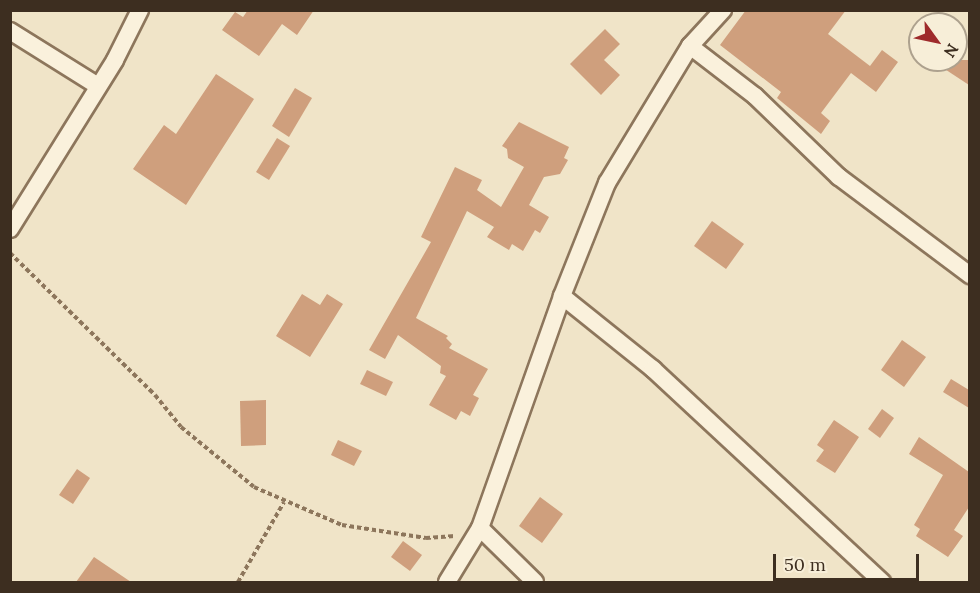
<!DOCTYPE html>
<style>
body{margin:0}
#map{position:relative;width:980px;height:593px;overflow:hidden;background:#f0e4c8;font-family:Lora,serif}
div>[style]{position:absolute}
.building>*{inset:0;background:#cf9f7d}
.path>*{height:4px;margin-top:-2px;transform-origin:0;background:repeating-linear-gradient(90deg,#8d765c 0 4.5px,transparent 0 7.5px)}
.roads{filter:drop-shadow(2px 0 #8d765c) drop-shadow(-2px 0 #8d765c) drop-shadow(0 2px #8d765c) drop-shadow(0 -2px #8d765c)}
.minor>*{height:16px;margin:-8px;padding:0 8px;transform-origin:8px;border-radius:8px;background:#faf1dc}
span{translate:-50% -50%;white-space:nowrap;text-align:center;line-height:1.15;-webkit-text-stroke:5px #f7eed8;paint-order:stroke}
.frame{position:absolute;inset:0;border:12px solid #3d2e20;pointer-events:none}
.north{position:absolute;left:908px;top:12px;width:60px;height:60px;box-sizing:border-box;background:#f7eed8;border:2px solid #ada18e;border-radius:50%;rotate:123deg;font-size:16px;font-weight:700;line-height:24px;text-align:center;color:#3d2e20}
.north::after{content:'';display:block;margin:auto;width:21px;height:27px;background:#9e2a2b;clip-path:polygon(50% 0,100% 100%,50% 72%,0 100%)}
.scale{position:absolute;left:773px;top:554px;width:146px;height:27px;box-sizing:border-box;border:3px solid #3d2e20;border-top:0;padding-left:8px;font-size:18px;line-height:21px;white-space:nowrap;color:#3d2e20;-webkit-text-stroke:4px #f7eed8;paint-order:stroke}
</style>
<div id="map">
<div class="building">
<div style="clip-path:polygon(248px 10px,314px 10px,297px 35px,282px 24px,259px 56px,222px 30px,235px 12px,243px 17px)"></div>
<div style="clip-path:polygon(746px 10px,846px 10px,828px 34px,870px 66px,882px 50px,898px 62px,876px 92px,851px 73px,821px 113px,830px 121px,821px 134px,777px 98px,781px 92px,720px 45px)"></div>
<div style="clip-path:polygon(605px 29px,620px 44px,604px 60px,620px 75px,601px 95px,570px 64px)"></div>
<div style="clip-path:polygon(931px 60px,969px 60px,969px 85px)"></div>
<div style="clip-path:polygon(216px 74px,254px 99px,186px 205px,133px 169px,164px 125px,176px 134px)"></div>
<div style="clip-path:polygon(295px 88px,312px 98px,289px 137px,272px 126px)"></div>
<div style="clip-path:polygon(519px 122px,569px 147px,564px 158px,568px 160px,560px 174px,544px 177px,529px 205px,549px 217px,540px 233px,535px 230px,523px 251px,512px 244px,509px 250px,487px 237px,494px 227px,467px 211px,416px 318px,448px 336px,446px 338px,452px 344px,449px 348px,488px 369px,473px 395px,479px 398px,470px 416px,461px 411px,456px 420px,429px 405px,446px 376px,440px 373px,441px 366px,398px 335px,385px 359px,369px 350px,431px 242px,421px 237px,455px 167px,482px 180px,477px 190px,501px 207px,524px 167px,508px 158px,507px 149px,502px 146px)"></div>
<div style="clip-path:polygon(277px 138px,290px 146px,269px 180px,256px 172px)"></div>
<div style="clip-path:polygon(712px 221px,744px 244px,726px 269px,694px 246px)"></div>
<div style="clip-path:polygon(302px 294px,320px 305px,327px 294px,343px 304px,310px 357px,276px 336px)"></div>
<div style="clip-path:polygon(902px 340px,926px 357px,904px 387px,881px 370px)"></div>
<div style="clip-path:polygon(367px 370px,393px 382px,386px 396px,360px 384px)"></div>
<div style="clip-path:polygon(951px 379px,969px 390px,969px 408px,943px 392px)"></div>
<div style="clip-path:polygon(266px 400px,266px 445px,241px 446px,240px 401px)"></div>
<div style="clip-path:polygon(882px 409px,894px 418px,880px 438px,868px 429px)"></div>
<div style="clip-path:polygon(834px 420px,859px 437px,835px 473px,816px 461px,824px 450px,817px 445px)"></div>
<div style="clip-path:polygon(919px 437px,969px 472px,969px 507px,954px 530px,963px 536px,948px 557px,916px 536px,920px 529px,914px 525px,943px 475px,909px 454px)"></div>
<div style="clip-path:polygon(338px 440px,362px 451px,354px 466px,331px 455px)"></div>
<div style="clip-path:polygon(77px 469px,90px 478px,73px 504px,59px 495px)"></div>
<div style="clip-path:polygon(540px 497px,563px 514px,542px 543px,519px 526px)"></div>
<div style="clip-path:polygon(403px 541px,422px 555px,410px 571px,391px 557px)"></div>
<div style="clip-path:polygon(94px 557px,131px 582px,76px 582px)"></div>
</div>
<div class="path">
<div style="left:10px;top:253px;width:203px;rotate:44.4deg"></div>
<div style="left:155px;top:395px;width:41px;rotate:50.9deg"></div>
<div style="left:181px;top:427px;width:94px;rotate:39.4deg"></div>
<div style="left:254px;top:487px;width:96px;rotate:23.4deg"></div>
<div style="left:342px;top:525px;width:85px;rotate:8.8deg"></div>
<div style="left:426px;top:538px;width:29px;rotate:-4deg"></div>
<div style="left:238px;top:582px;width:92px;rotate:-60.1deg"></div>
</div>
<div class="roads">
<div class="minor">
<div style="left:10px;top:31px;width:104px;rotate:32deg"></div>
<div style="left:690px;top:46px;width:82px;rotate:37.6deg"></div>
<div style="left:755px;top:96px;width:117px;rotate:44deg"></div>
<div style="left:839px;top:177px;width:164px;rotate:36.8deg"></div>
<div style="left:10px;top:229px;width:199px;rotate:-58.1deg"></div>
<div style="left:115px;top:60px;width:56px;rotate:-63.4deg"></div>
<div style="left:562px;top:296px;width:117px;rotate:38.7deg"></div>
<div style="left:653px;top:369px;width:313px;rotate:42.9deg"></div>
<div style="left:447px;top:582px;width:63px;rotate:-58.6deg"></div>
<div style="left:535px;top:582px;width:77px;rotate:-135.5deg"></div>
<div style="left:480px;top:528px;width:246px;rotate:-70.5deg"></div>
<div style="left:562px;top:296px;width:122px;rotate:-68.3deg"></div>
<div style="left:607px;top:183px;width:160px;rotate:-58.8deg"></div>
<div style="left:690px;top:46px;width:49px;rotate:-47.5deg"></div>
</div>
</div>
<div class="frame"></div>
<div class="north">N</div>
<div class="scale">50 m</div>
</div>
